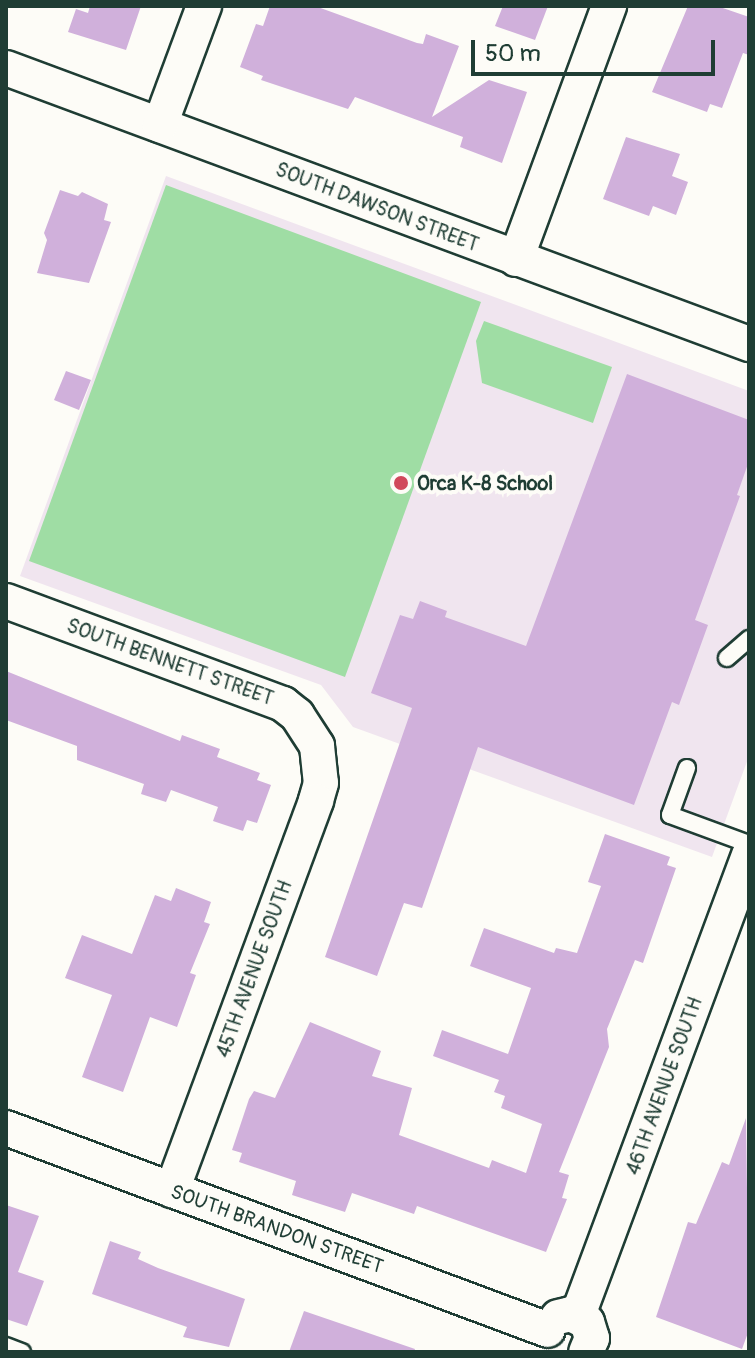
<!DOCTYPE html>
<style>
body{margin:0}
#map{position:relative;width:755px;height:1358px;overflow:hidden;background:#fdfcf7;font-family:Pangolin,sans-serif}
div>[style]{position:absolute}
.built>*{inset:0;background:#f0e5ef}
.green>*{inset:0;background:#9fdda4}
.building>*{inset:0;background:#d0b0db}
.roads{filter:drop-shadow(2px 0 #1f3d34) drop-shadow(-2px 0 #1f3d34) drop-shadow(0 2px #1f3d34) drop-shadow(0 -2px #1f3d34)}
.lane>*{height:16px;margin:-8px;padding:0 8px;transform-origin:8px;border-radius:8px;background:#fdfcf7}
.street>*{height:34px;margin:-17px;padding:0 17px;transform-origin:17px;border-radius:17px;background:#fdfcf7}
.dots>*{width:22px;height:22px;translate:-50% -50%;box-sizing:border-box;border:4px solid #fdfcf7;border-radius:50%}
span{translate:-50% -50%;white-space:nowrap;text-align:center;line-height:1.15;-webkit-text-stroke:8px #fdfcf7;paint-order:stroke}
.street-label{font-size:20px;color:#1f3d34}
.poi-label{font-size:20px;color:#1f3d34;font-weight:700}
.left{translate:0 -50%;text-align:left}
.frame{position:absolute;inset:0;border:8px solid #1f3d34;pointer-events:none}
.scale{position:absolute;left:471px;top:40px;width:244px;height:36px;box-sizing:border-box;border:4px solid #1f3d34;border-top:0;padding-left:10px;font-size:24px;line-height:28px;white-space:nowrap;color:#1f3d34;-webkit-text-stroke:6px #fdfcf7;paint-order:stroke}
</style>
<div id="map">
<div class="built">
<div style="clip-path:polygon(166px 176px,749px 391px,749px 756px,712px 857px,353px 727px,321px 685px,20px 576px)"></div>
</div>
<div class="green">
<div style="clip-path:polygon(166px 185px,481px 302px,345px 677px,29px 561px)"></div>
<div style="clip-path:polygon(484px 321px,612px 367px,593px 423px,482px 383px,476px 341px)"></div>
</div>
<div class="building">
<div style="clip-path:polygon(90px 6px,141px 6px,126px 50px,68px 32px,76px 9px,88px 13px)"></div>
<div style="clip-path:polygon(270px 6px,315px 6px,417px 43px,423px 44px,426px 34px,459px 46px,432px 117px,489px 80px,527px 92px,502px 163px,460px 147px,463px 137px,355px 97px,348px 109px,261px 80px,263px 76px,240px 67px,256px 24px,263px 26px)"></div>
<div style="clip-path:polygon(503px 6px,548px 6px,535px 40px,495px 26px)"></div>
<div style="clip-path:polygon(688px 6px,717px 6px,749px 17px,749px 55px,743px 53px,722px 108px,710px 104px,707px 112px,652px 92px)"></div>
<div style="clip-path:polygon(626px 137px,680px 154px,672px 176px,688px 182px,676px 215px,653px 206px,649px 216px,603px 199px)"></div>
<div style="clip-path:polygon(60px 190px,78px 196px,82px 192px,108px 204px,104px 220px,111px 222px,89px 283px,37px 273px,47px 240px,44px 233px)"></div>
<div style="clip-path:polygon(66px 371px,91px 380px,79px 410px,54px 400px)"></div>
<div style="clip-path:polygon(627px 374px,749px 420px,749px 461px,737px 495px,740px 496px,695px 620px,708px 625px,679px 705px,672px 702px,634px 805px,478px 747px,422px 908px,404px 903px,377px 976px,325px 957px,412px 708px,371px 693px,400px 615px,413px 619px,420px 601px,447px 611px,445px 617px,526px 646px)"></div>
<div style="clip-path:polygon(6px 671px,180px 741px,182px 735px,220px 749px,217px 757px,260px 773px,257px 780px,271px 785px,257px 823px,247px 820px,243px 831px,213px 821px,218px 807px,171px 790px,166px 802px,141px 794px,144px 784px,77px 760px,77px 746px,6px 720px)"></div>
<div style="clip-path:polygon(605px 834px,670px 857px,667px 865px,676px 868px,643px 963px,635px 960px,607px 1029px,609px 1047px,559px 1172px,569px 1175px,562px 1198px,567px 1199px,546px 1252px,417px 1206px,414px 1214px,352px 1193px,345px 1212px,292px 1195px,296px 1181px,239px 1162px,242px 1153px,232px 1150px,249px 1099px,254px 1091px,275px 1098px,310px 1022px,381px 1051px,372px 1076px,412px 1088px,399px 1135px,489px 1168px,492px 1160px,526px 1173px,542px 1124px,501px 1108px,505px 1096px,494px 1092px,499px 1080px,433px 1056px,442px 1030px,508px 1054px,531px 988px,470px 966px,484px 928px,554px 953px,556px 948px,577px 953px,601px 886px,588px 882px)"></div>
<div style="clip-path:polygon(176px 888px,211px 902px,204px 922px,210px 924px,190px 973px,196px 975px,177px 1027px,150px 1017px,123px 1092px,82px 1077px,112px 995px,65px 978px,82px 935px,132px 954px,155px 895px,171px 901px)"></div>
<div style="clip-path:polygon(746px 1118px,749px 1330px,742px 1349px,656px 1317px,688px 1222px,696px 1224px,722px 1162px,729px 1165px)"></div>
<div style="clip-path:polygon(6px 1205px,39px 1216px,18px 1272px,44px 1281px,27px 1326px,6px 1319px)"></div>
<div style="clip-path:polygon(110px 1241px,141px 1252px,138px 1259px,158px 1268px,245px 1299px,229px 1347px,183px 1337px,187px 1327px,92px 1294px)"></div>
<div style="clip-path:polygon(304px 1311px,415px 1349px,414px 1352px,289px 1352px)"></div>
</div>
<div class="roads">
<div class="lane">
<div style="left:727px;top:658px;width:29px;rotate:-41deg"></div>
<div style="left:687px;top:768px;width:50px;rotate:109.9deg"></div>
<div style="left:670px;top:815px;width:84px;rotate:20.2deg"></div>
<div style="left:6px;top:1346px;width:17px;rotate:21deg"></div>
</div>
<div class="street">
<div style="left:6px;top:68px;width:793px;rotate:20.38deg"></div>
<div style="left:160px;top:125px;width:127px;rotate:-69.7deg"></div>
<div style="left:516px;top:259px;width:270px;rotate:-69.8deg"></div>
<div style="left:6px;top:601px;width:296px;rotate:20.4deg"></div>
<div style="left:283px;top:704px;width:18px;rotate:38deg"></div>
<div style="left:297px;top:715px;width:37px;rotate:57deg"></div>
<div style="left:317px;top:746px;width:37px;rotate:84deg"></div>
<div style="left:321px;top:783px;width:19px;rotate:106deg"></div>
<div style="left:316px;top:801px;width:415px;rotate:110.3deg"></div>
<div style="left:6px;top:1128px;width:578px;rotate:20.44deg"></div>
<div style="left:578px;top:1315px;width:491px;rotate:-69.6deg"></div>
<div style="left:558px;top:1317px;width:13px;rotate:-13deg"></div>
<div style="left:571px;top:1314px;width:18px;rotate:27deg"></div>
<div style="left:587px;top:1322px;width:17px;rotate:73deg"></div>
<div style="left:592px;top:1338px;width:15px;rotate:113deg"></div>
</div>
</div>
<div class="dots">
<div style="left:401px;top:483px;background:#d1495b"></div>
</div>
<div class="street-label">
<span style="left:377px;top:207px;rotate:21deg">SOUTH DAWSON STREET</span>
<span style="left:170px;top:662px;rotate:20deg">SOUTH BENNETT STREET</span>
<span style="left:254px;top:969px;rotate:-70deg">45TH AVENUE SOUTH</span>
<span style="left:664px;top:1086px;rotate:-70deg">46TH AVENUE SOUTH</span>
<span style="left:277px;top:1229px;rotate:20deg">SOUTH BRANDON STREET</span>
</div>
<div class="poi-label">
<span class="left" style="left:417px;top:483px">Orca K-8 School</span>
</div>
<div class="frame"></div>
<div class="scale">50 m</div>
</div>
